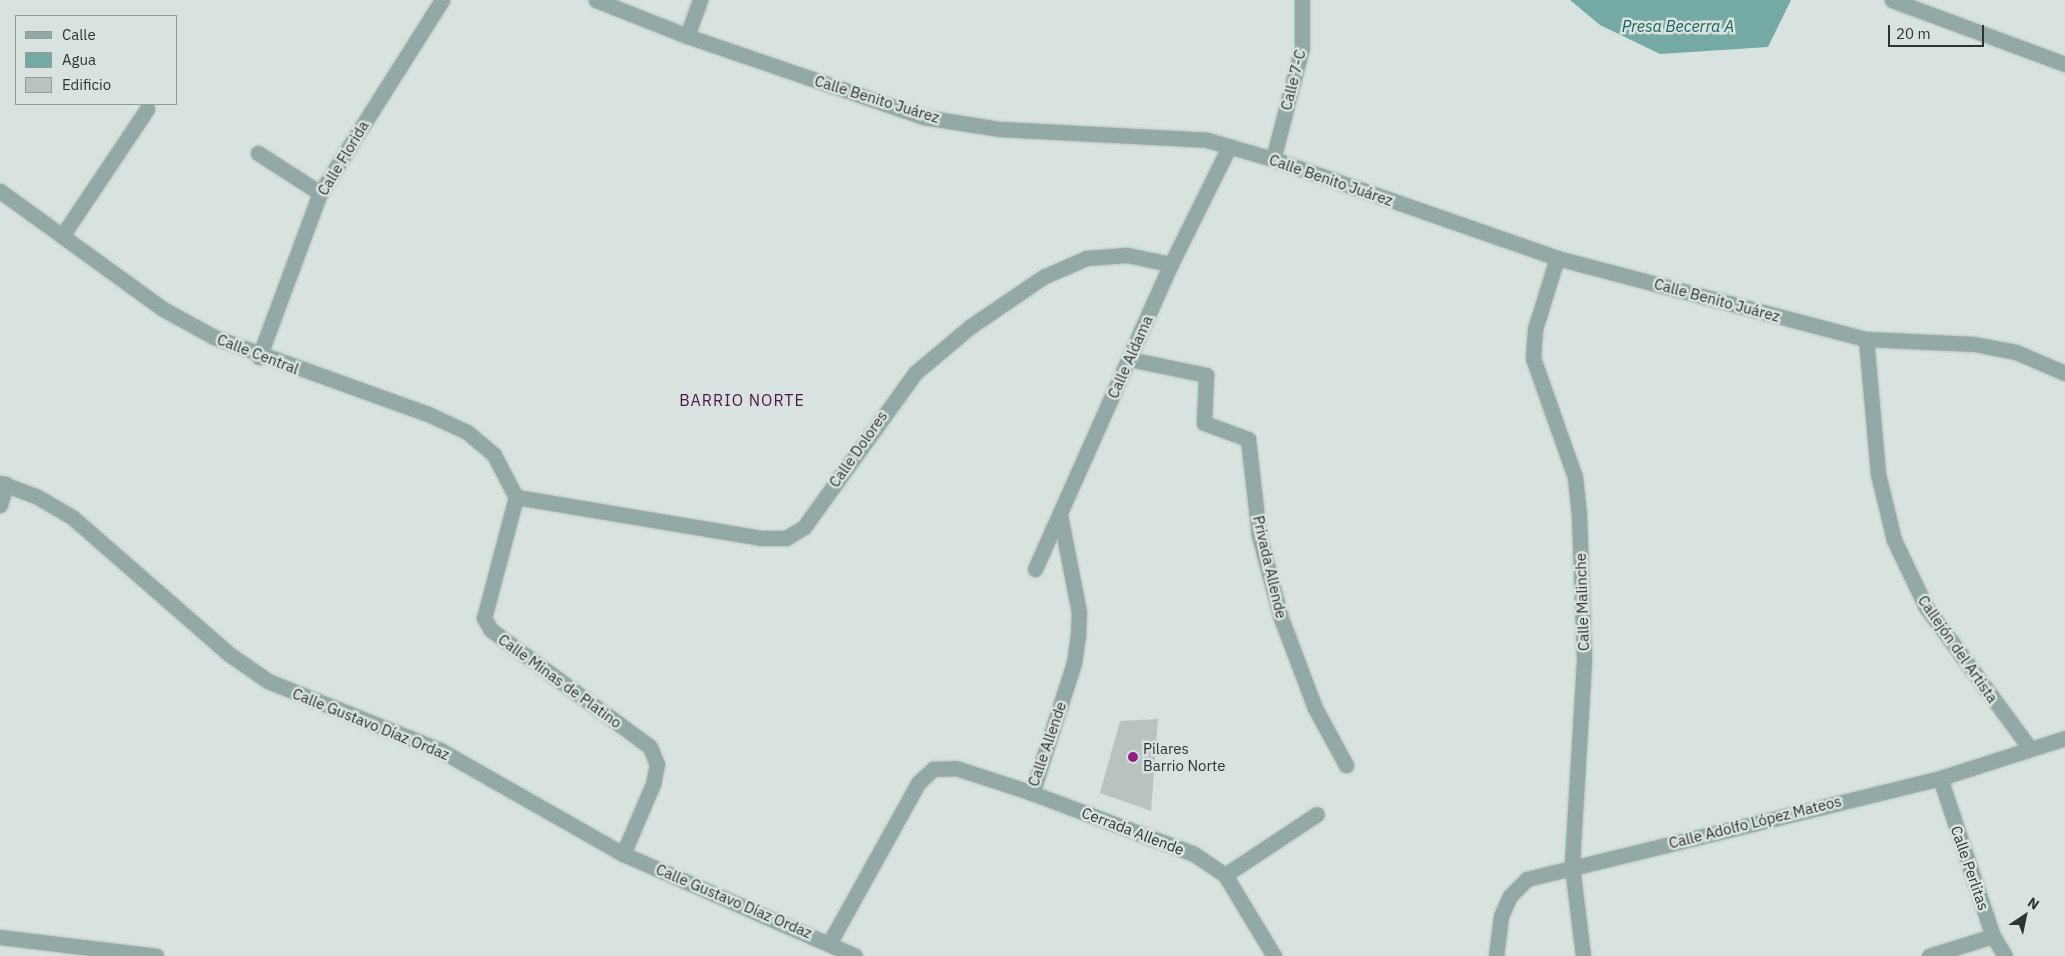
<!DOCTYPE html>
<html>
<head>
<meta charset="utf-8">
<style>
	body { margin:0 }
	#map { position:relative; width:2065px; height:956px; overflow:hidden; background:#d8e2e0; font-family:"IBM Plex Sans",sans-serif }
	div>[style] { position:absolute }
	.water>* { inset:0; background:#74aaa3 }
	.building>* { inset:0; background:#b8c2c0 }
	.roads { filter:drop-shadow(0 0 1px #b6bfbd) drop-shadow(0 0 1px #b6bfbd) }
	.street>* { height:15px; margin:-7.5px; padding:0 7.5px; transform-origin:7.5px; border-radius:7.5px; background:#92a9a5 }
	.dots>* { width:14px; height:14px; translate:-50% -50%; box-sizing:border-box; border:2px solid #d8e2e0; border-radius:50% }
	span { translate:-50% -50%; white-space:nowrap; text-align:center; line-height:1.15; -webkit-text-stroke:5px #d8e2e0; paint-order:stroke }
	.street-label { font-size:15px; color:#2f3332 }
	.poi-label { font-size:15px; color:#2f3332 }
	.left { translate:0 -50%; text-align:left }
	.water-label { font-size:16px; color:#1a635d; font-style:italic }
	.neighbourhood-label { font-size:16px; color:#4f1844; letter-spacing:1px }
	.legend { position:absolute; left:15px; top:15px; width:162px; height:90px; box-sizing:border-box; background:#d8e2e0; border:1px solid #949c9a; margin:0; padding:6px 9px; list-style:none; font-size:15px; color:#2f3332 }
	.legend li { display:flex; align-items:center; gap:10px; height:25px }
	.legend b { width:25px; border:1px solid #949c9a }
	.north { position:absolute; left:2000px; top:891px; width:50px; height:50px; -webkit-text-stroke:4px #d8e2e0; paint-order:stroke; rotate:34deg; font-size:14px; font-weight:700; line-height:20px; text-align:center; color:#2f3332 }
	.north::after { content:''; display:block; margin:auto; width:18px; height:22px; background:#2f3332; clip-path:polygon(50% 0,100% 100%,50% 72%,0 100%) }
	.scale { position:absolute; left:1888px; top:25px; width:96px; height:22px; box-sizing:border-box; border:2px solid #2f3332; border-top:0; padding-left:6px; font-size:15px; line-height:18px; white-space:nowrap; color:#2f3332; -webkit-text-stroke:4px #d8e2e0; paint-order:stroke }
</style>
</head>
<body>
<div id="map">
	<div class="water">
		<div style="clip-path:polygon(1570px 0,1791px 0,1768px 47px,1660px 54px,1600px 25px)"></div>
	</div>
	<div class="building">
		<div style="clip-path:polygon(1158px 719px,1151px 811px,1100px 793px,1120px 721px)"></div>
	</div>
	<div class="roads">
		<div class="street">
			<div style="left:596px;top:0;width:98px;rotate:21.6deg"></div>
			<div style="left:687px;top:36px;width:250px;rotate:18.9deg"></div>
			<div style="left:924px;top:117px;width:77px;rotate:9deg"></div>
			<div style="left:1000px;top:129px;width:207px;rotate:3deg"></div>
			<div style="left:1207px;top:140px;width:69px;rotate:16.1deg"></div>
			<div style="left:1273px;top:159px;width:301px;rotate:19.2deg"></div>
			<div style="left:1557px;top:258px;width:319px;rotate:14.7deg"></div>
			<div style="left:1866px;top:339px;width:108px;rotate:2.7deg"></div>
			<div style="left:1974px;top:344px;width:43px;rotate:10.8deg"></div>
			<div style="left:2016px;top:352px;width:53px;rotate:23.2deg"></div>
			<div style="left:1892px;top:0;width:184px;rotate:20.3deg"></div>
			<div style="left:687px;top:36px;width:38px;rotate:-70deg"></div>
			<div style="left:258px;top:153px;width:74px;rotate:32.8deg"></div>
			<div style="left:1273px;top:159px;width:115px;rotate:-75.4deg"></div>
			<div style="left:1302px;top:48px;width:48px;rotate:-90deg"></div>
			<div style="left:0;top:191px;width:201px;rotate:35.9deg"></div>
			<div style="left:163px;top:309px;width:58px;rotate:28.8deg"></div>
			<div style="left:214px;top:337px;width:227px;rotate:19.8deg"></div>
			<div style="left:428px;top:414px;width:43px;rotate:24.8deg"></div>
			<div style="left:467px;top:432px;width:35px;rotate:40deg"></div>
			<div style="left:494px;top:455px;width:47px;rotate:62.4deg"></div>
			<div style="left:62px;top:236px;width:153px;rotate:-56.2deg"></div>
			<div style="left:1557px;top:258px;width:74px;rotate:107.2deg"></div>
			<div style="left:1535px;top:329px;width:29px;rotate:94deg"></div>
			<div style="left:1533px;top:358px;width:126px;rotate:70.6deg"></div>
			<div style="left:1575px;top:477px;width:38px;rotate:84deg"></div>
			<div style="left:1579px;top:515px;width:146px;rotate:88deg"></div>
			<div style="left:1584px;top:661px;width:205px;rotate:93.4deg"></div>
			<div style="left:1572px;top:866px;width:91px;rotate:83deg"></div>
			<div style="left:1866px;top:339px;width:136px;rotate:84.9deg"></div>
			<div style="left:1878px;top:474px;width:68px;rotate:76.4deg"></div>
			<div style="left:1894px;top:540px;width:74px;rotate:64.5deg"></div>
			<div style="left:1926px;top:607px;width:172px;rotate:53.7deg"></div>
			<div style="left:259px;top:357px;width:175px;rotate:-69.6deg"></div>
			<div style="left:320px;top:193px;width:228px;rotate:-57.7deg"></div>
			<div style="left:1129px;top:359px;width:79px;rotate:11.7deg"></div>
			<div style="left:1206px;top:375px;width:48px;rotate:92.4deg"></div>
			<div style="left:1204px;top:423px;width:47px;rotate:20deg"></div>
			<div style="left:1248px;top:439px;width:97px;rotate:83.5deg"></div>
			<div style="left:1259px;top:535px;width:86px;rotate:75.2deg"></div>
			<div style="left:1281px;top:618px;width:96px;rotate:69.3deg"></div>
			<div style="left:1315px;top:708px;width:65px;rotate:61.5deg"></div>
			<div style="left:0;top:483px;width:38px;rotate:20deg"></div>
			<div style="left:36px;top:496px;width:42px;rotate:30.3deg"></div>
			<div style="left:72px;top:517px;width:208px;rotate:41.1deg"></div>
			<div style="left:229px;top:654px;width:47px;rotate:34.7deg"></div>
			<div style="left:268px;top:681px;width:185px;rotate:21.9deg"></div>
			<div style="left:440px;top:750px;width:210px;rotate:29.6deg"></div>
			<div style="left:623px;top:854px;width:253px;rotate:23.7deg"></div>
			<div style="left:516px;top:497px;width:248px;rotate:9.5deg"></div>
			<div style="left:761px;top:538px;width:25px"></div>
			<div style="left:786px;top:538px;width:21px;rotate:-31deg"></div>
			<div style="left:804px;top:527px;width:190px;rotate:-54.2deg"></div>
			<div style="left:915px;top:373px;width:73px;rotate:-40deg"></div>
			<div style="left:971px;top:326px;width:87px;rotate:-34.2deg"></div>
			<div style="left:1043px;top:277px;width:47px;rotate:-23.8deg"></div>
			<div style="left:1086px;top:258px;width:41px;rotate:-4.2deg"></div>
			<div style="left:1127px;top:255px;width:45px;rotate:11.6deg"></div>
			<div style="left:516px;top:497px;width:125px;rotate:104.8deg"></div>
			<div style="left:484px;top:618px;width:14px;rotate:60deg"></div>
			<div style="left:491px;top:630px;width:197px;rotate:36.3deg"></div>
			<div style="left:650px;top:747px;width:18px;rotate:68deg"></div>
			<div style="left:657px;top:764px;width:20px;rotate:101deg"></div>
			<div style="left:653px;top:784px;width:76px;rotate:113.2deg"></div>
			<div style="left:0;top:505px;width:22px;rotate:-74deg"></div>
			<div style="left:1035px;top:569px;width:334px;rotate:-66deg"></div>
			<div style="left:1171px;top:264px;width:131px;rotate:-63.6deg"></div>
			<div style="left:1940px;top:778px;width:167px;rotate:71.5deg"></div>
			<div style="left:1993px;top:936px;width:23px;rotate:59deg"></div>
			<div style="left:1032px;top:793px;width:173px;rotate:20.6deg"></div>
			<div style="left:1194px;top:854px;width:37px;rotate:34deg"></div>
			<div style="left:1225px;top:875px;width:95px;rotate:58.8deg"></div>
			<div style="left:1225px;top:875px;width:110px;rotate:-33.5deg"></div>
			<div style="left:0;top:937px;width:157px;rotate:6.9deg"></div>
			<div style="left:830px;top:942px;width:182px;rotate:-61deg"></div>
			<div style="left:918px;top:783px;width:21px;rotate:-43deg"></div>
			<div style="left:933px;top:769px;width:23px;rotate:-2deg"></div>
			<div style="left:956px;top:768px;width:80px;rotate:18.2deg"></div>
			<div style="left:1032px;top:793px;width:137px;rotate:-72.1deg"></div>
			<div style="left:1074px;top:663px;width:27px;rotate:-82deg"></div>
			<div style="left:1078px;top:636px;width:24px;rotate:-88deg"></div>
			<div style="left:1079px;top:612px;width:99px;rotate:-101.1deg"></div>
			<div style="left:1496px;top:956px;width:40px;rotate:-82.9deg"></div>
			<div style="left:1501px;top:916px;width:22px;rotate:-66deg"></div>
			<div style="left:1510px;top:896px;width:24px;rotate:-45deg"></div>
			<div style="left:1527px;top:879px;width:425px;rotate:-13.7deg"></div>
			<div style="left:1940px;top:778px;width:131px;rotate:-17.7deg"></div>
			<div style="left:1929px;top:956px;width:67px;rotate:-17.4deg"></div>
		</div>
	</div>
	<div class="dots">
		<div style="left:1133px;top:757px;background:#931f7e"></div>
	</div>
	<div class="street-label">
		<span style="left:1293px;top:80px;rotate:-76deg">Calle 7-C</span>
		<span style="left:877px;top:99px;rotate:17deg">Calle Benito Juárez</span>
		<span style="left:343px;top:158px;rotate:-59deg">Calle Florida</span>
		<span style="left:1331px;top:180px;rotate:19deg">Calle Benito Juárez</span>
		<span style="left:1717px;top:300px;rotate:15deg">Calle Benito Juárez</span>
		<span style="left:258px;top:354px;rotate:21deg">Calle Central</span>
		<span style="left:1130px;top:357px;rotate:-66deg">Calle Aldama</span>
		<span style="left:858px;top:449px;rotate:-55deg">Calle Dolores</span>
		<span style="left:1270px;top:567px;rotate:77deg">Privada Allende</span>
		<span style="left:1582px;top:602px;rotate:-92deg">Calle Malinche</span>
		<span style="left:1958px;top:649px;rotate:55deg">Callejón del Artista</span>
		<span style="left:560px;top:681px;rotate:36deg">Calle Minas de Platino</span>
		<span style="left:371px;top:724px;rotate:22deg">Calle Gustavo Díaz Ordaz</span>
		<span style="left:1047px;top:744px;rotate:-71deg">Calle Allende</span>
		<span style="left:1755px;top:822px;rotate:-14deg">Calle Adolfo López Mateos</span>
		<span style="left:1133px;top:831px;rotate:21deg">Cerrada Allende</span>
		<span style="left:1970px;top:868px;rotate:71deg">Calle Perlitas</span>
		<span style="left:734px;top:901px;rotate:23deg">Calle Gustavo Díaz Ordaz</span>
	</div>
	<div class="poi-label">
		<span class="left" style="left:1143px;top:757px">Pilares<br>Barrio Norte</span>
	</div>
	<div class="water-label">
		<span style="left:1678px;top:26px">Presa Becerra A</span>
	</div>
	<div class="neighbourhood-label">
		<span style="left:742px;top:400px">BARRIO NORTE</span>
	</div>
	<ul class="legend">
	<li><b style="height:6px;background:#92a9a5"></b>Calle</li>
	<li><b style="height:14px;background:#74aaa3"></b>Agua</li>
	<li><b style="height:14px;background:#b8c2c0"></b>Edificio</li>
	</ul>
	<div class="north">N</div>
	<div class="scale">20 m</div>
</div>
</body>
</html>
